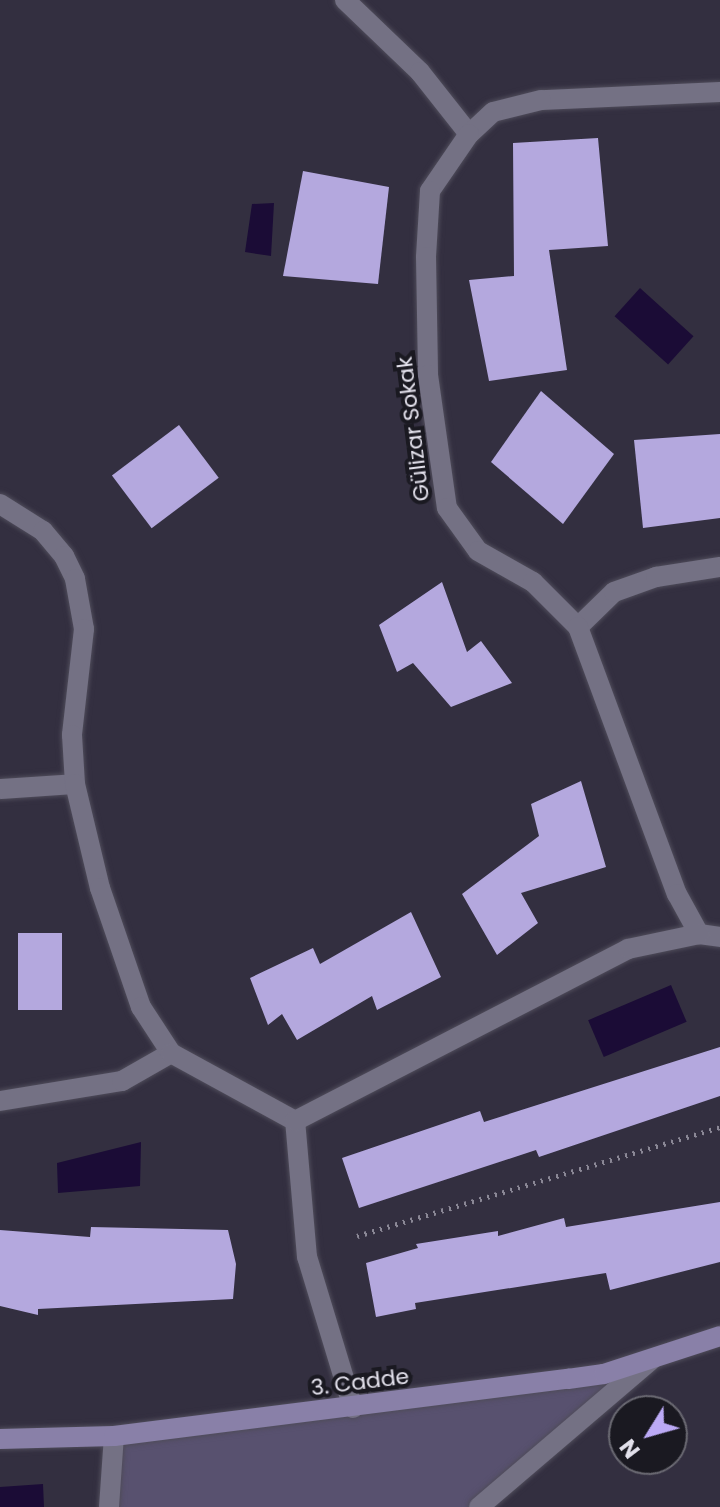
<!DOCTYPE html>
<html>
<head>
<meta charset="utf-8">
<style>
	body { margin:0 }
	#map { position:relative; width:720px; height:1507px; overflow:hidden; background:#332f40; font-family:Poppins,sans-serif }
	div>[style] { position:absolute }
	.green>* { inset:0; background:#58516f }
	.water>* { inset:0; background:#1b0c36; transform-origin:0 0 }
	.building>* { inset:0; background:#b4a8de; transform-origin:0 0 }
	.path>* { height:5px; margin-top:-2.5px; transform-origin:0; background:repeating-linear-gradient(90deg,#8b8896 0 2px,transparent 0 8px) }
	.roads { filter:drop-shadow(0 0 2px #4f4c5a) drop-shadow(0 0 2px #4f4c5a) }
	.service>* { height:20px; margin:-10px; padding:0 10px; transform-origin:10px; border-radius:10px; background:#747184 }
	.minor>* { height:20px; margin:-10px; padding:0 10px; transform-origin:10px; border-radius:10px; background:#747184 }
	.secondary>* { height:20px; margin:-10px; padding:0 10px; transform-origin:10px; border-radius:10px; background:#8980a8 }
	span { translate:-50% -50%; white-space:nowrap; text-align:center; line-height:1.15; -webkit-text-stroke:8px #1a1921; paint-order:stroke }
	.street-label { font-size:22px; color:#e3e1ec }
	.north { position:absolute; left:608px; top:1395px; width:80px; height:80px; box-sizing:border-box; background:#1a1921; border:2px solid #6a6972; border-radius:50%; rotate:233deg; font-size:22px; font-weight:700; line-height:32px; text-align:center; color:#e3e1ec }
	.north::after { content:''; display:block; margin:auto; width:28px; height:36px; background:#bcaaf6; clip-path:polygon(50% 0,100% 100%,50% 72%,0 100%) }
</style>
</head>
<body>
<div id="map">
	<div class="green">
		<div style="clip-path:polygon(652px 1358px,479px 1507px,109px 1507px,114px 1436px)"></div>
	</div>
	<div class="water">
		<div style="clip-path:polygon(274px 203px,271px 256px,245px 252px,252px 204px)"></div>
		<div style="left:640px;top:288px;width:72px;height:38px;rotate:42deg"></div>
		<div style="left:671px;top:985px;width:40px;height:90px;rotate:67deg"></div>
		<div style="clip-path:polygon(141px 1142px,140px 1186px,58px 1193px,57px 1163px)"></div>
		<div style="clip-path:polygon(43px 1484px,44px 1507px,0 1507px,0 1487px)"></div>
	</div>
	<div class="building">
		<div style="clip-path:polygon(598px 138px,608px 246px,549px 250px,567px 370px,489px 381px,469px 280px,514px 276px,513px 143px)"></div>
		<div style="clip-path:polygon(303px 171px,389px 187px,378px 284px,283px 276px)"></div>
		<div style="clip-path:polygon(541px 391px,614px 454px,563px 524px,491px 462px)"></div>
		<div style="left:179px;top:425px;width:66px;height:84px;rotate:53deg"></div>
		<div style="clip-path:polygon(720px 434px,720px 518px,643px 528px,634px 440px)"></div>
		<div style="clip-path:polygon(442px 582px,467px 652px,481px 641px,512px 683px,451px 707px,413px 663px,397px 672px,379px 625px)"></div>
		<div style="clip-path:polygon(581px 781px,606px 867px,521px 893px,538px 923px,497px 955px,462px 894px,539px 836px,531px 804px)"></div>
		<div style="clip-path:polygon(411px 912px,441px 977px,377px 1010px,372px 996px,297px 1040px,282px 1014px,268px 1025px,250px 978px,313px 948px,320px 964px)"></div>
		<div style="left:18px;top:933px;width:44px;height:77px"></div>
		<div style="clip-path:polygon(720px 1047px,720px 1096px,539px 1157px,536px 1150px,359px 1208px,342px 1158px,480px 1111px,484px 1122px)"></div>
		<div style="clip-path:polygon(720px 1202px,720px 1262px,610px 1290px,606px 1273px,415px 1303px,416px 1309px,376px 1317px,366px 1263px,418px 1248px,416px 1244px,498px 1231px,498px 1236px,564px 1218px,566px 1227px)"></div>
		<div style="clip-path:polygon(91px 1227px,228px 1230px,236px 1264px,233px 1299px,38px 1309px,38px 1315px,0 1306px,0 1230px,90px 1237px)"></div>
	</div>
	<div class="path">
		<div style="left:357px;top:1236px;width:379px;rotate:-16.7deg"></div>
	</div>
	<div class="roads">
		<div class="service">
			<div style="left:578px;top:627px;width:50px;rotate:-44.2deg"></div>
			<div style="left:614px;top:592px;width:45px;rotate:-19.7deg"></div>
			<div style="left:656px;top:577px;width:65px;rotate:-8.9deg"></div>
			<div style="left:0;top:789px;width:75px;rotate:-3.8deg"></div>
			<div style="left:0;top:1101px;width:124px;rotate:-9.3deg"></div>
			<div style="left:122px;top:1081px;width:56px;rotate:-29.7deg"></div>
		</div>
		<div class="minor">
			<div style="left:345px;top:0;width:104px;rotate:43.8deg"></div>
			<div style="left:420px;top:72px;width:79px;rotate:51.7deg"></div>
			<div style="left:720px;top:92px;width:179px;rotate:177.4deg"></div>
			<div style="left:541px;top:100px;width:49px;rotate:166deg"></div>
			<div style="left:493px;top:112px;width:33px;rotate:137deg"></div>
			<div style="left:469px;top:134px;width:69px;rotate:124.4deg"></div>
			<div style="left:430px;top:191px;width:66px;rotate:93.5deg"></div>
			<div style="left:426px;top:257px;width:118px;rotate:89deg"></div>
			<div style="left:428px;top:375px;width:134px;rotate:81.9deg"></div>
			<div style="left:447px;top:508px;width:53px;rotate:54.2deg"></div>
			<div style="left:478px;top:551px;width:63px;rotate:29.4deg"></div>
			<div style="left:533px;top:582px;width:64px;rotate:45deg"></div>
			<div style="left:578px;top:627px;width:285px;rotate:69.7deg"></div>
			<div style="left:677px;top:894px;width:46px;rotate:61.2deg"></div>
			<div style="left:699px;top:934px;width:21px;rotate:8deg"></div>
			<div style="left:0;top:504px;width:51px;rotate:32.1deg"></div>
			<div style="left:43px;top:531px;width:33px;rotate:50deg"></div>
			<div style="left:64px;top:556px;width:25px;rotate:64deg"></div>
			<div style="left:75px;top:579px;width:51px;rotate:79.8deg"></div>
			<div style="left:84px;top:629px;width:107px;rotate:96.5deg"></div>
			<div style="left:72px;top:735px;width:49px;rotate:86.5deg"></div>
			<div style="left:75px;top:784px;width:107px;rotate:76.5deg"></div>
			<div style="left:100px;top:888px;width:126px;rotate:71deg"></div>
			<div style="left:141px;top:1007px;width:55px;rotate:56.9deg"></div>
			<div style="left:171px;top:1053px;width:141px;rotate:28.7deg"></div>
			<div style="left:353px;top:1408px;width:158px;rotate:-106.9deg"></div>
			<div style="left:307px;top:1257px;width:137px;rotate:-95deg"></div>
			<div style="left:295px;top:1121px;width:375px;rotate:-27.3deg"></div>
			<div style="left:628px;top:949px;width:73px;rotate:-11.9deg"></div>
			<div style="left:109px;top:1507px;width:71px;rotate:-86deg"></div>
			<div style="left:479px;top:1507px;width:228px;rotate:-40.5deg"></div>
		</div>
		<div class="secondary">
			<div style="left:0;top:1439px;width:114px;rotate:-1.5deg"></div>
			<div style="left:114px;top:1436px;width:458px;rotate:-7.2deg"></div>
			<div style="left:568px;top:1379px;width:36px;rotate:-8deg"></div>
			<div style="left:604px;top:1374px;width:122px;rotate:-18.1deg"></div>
		</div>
	</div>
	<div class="street-label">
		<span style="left:413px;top:429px;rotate:-97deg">Gülizar Sokak</span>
		<span style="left:360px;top:1382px;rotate:-7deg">3. Cadde</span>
	</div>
	<div class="north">N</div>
</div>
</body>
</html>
